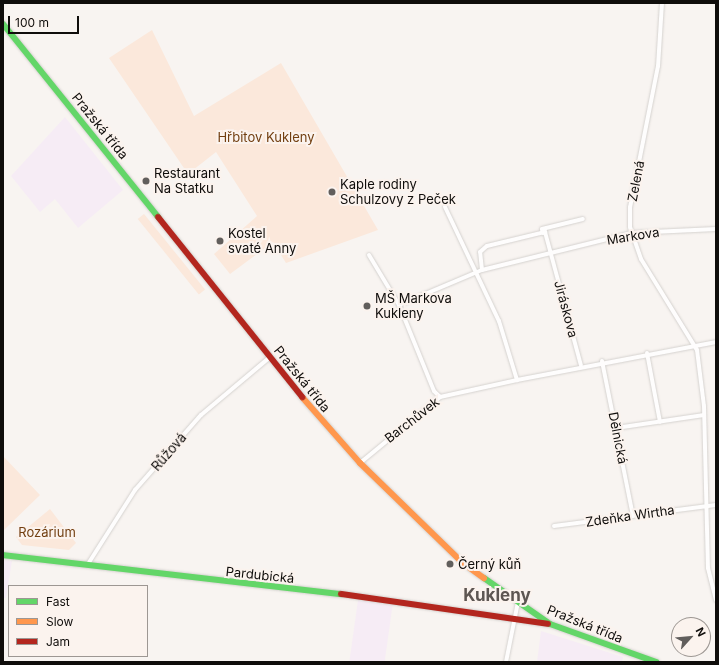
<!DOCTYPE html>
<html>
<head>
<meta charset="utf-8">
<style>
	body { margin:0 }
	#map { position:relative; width:719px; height:665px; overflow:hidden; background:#f8f4f1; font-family:Inter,sans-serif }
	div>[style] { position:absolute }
	.industrial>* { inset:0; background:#f6ecf5; transform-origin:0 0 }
	.green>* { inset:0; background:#fbe8db; transform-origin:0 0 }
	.roads { filter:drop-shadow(0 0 1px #d5d2cf) drop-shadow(0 0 1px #d5d2cf) }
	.street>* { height:4px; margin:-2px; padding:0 2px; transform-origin:2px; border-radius:2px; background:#fefdfd }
	.fast>* { height:6px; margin:-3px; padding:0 3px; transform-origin:3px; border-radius:3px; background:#63d668 }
	.slow>* { height:6px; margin:-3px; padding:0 3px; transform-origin:3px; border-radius:3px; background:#ff974d }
	.jam>* { height:6px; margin:-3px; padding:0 3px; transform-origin:3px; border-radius:3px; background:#b3261e }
	.dots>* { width:11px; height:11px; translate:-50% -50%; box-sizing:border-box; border:2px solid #fbf3ee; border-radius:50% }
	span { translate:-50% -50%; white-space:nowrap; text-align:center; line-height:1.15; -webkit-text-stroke:4px #fbf3ee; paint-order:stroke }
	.street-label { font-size:13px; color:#0f0d0b }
	.park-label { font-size:13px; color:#723f11 }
	.poi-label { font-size:13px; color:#0f0d0b }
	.left { translate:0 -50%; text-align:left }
	.district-label { font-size:17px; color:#5d5652; font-weight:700 }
	.frame { position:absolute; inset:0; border:4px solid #0f0d0b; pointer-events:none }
	.legend { position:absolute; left:8px; top:585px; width:140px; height:72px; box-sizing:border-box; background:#fbf3ee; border:1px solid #9d9793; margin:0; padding:5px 7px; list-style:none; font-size:12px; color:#0f0d0b }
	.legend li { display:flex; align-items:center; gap:8px; height:20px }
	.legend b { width:20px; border:1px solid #9d9793 }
	.north { position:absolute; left:671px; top:617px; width:40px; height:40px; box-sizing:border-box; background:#fbf3ee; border:1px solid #9d9793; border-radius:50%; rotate:63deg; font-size:11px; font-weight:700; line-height:16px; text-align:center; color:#0f0d0b }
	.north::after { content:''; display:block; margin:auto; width:14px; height:18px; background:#615e5c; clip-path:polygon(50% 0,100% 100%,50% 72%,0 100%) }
	.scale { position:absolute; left:8px; top:16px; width:71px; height:18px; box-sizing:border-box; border:2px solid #0f0d0b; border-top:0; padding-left:5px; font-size:12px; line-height:14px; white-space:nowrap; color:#0f0d0b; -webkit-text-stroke:3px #fbf3ee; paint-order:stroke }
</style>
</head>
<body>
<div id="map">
	<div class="industrial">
		<div style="clip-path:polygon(65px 117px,123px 190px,78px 228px,55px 199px,40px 212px,11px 176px)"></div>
		<div style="clip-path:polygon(3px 560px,12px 561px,6px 598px,3px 598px)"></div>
		<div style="left:358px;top:600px;width:35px;height:62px;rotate:8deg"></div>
		<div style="clip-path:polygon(541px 631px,623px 657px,622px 662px,537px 662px)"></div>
	</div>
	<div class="green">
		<div style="clip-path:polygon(152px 30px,194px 116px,281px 63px,378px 230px,286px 263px,273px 242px,230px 274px,214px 254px,257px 216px,216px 152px,188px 174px,109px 58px)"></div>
		<div style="left:144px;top:214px;width:97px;height:8px;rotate:51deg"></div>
		<div style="clip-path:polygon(3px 456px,40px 495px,3px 531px)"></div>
		<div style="clip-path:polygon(50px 509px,76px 543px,69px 550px,22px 545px,16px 537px)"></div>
	</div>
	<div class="roads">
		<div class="street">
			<div style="left:662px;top:3px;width:63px;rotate:93.6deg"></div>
			<div style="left:658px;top:66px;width:144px;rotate:101.2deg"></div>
			<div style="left:630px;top:207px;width:20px;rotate:90deg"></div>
			<div style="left:630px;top:227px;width:34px;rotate:71deg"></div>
			<div style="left:641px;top:259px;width:107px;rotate:58.4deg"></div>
			<div style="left:697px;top:350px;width:56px;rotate:82.9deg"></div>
			<div style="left:704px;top:406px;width:162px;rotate:88.6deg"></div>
			<div style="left:708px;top:568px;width:33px;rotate:76deg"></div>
			<div style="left:445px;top:207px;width:126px;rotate:64.7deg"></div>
			<div style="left:499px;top:321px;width:62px;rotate:73deg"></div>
			<div style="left:517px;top:380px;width:203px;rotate:-10.8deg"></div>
			<div style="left:543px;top:233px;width:4px;rotate:-104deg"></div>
			<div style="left:542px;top:229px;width:42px;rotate:-13.7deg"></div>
			<div style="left:369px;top:255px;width:58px;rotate:59deg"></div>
			<div style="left:482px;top:270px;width:18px;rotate:-96deg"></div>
			<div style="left:480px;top:252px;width:9px;rotate:-41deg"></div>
			<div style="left:487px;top:246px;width:60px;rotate:-13.6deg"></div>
			<div style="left:545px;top:232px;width:138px;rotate:74.9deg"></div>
			<div style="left:647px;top:353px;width:70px;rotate:79.3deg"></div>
			<div style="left:602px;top:361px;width:158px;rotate:78.7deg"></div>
			<div style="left:440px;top:397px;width:8px;rotate:-135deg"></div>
			<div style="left:434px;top:391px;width:93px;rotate:-112.1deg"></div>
			<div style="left:399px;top:305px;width:90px;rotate:-22.9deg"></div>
			<div style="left:482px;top:270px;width:154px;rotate:-13.9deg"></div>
			<div style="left:631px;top:233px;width:85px;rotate:-2.7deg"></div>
			<div style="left:616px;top:428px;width:89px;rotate:-8.4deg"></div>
			<div style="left:360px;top:463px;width:104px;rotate:-39.5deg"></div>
			<div style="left:440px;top:397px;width:79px;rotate:-12.4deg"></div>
			<div style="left:554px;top:526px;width:163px;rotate:-7.4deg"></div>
			<div style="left:88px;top:564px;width:88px;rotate:-57.6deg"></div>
			<div style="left:135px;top:490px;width:100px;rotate:-48.7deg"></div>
			<div style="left:201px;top:415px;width:90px;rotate:-40deg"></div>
			<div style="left:506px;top:662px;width:61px;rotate:-78.7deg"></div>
		</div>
		<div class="fast">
			<div style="left:3px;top:24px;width:248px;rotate:51.2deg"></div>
			<div style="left:3px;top:555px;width:340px;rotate:6.6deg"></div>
			<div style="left:484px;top:578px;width:80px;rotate:34.9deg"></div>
			<div style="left:550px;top:624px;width:113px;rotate:19.7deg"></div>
		</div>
		<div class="slow">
			<div style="left:302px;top:397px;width:88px;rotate:48.7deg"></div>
			<div style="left:360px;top:463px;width:144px;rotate:44.2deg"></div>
			<div style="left:463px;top:563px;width:26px;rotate:36deg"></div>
		</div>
		<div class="jam">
			<div style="left:158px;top:217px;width:231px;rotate:51.3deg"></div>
			<div style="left:341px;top:594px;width:209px;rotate:8.2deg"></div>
		</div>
	</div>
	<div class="dots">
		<div style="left:146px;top:181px;background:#615e5c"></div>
		<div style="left:332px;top:192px;background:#615e5c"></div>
		<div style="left:220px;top:241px;background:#615e5c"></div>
		<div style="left:367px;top:306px;background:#615e5c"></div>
		<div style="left:450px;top:564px;background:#615e5c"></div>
	</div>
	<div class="street-label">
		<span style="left:100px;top:126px;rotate:51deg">Pražská třída</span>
		<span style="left:636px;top:181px;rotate:-79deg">Zelená</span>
		<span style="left:633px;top:236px;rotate:-9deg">Markova</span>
		<span style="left:566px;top:309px;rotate:75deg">Jiráskova</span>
		<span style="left:302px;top:379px;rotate:51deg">Pražská třída</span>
		<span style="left:412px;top:420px;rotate:-38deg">Barchůvek</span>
		<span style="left:618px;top:438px;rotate:79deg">Dělnická</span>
		<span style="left:169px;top:452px;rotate:-49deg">Růžová</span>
		<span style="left:630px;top:516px;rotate:-8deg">Zdeňka Wirtha</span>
		<span style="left:260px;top:575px;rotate:6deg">Pardubická</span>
		<span style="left:585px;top:624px;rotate:22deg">Pražská třída</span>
	</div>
	<div class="park-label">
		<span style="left:266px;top:137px">Hřbitov Kukleny</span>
		<span style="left:47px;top:532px">Rozárium</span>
	</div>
	<div class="poi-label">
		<span class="left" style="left:154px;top:181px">Restaurant<br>Na Statku</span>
		<span class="left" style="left:340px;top:192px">Kaple rodiny<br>Schulzovy z Peček</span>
		<span class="left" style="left:228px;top:241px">Kostel<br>svaté Anny</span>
		<span class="left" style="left:375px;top:306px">MŠ Markova<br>Kukleny</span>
		<span class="left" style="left:458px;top:564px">Černý kůň</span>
	</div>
	<div class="district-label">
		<span style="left:497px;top:596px">Kukleny</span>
	</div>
	<div class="frame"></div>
	<ul class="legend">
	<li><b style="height:5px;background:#63d668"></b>Fast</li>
	<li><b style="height:5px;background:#ff974d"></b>Slow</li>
	<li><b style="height:5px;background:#b3261e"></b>Jam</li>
	</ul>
	<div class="north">N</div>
	<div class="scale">100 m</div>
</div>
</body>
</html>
